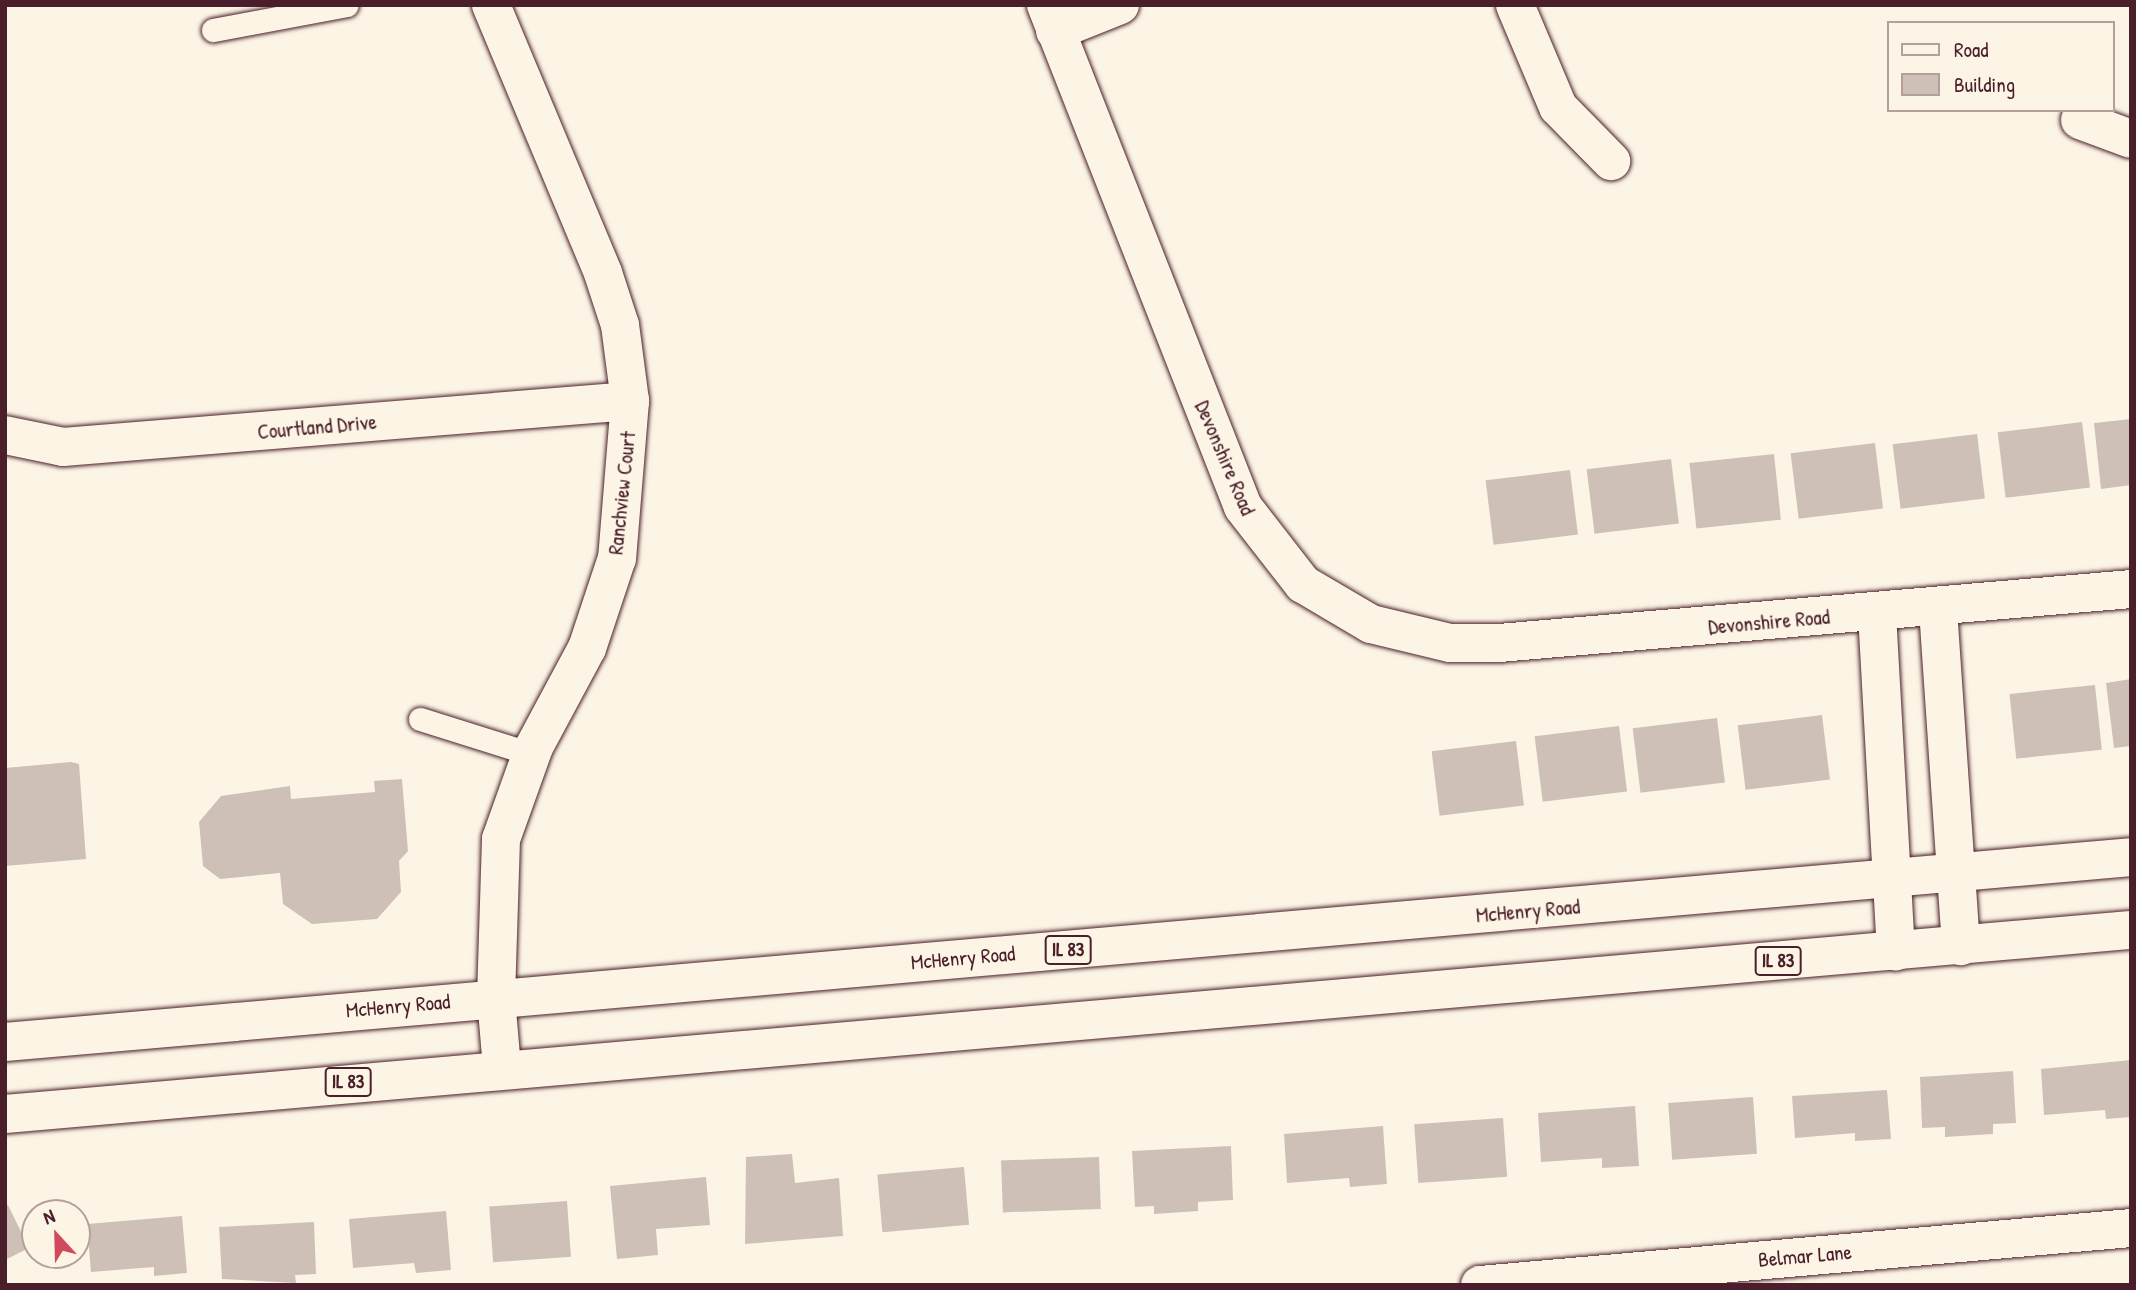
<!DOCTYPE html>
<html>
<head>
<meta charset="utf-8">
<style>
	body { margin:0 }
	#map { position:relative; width:2136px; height:1290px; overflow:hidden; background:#fcf5e5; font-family:"Patrick Hand",sans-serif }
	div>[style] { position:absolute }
	.building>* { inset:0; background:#cfc0b7; transform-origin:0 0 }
	.roads { filter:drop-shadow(0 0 2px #4a1f2b) drop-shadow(0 0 2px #4a1f2b) }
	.lane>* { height:23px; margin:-11.5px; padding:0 11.5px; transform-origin:11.5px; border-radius:11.5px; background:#fcf5e5 }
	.street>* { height:38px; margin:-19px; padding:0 19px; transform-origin:19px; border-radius:19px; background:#fcf5e5 }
	.primary>* { height:38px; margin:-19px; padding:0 19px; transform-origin:19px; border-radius:19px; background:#fcf5e5 }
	span { translate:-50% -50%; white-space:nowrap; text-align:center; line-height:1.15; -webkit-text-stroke:7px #fcf5e5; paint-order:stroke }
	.shield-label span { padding:2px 5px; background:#fcf5e5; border:2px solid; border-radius:5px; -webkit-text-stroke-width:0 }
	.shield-label { font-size:19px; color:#4a1f2b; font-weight:700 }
	.street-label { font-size:21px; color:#4a1f2b }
	.frame { position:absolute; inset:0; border:7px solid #4a1f2b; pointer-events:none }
	.legend { position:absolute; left:1887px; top:21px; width:228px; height:91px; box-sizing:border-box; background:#fcf5e5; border:2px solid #b59f9b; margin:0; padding:9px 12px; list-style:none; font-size:21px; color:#4a1f2b }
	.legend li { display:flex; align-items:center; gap:14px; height:35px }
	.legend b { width:35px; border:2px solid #b59f9b }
	.north { position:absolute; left:21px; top:1199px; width:70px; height:70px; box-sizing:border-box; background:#fcf5e5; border:2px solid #b59f9b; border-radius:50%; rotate:338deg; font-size:19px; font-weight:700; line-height:28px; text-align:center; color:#4a1f2b }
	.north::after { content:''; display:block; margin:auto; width:24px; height:32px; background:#d1495b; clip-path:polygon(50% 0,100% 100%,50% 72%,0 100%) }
</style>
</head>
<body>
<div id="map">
	<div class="building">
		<div style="clip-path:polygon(2131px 419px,2131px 485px,2101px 489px,2094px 423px)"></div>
		<div style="left:2082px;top:422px;width:66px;height:85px;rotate:83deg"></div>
		<div style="left:1977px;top:434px;width:65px;height:85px;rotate:83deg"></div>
		<div style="left:1875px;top:443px;width:66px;height:85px;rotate:83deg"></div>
		<div style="left:1774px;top:454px;width:66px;height:85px;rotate:84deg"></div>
		<div style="left:1671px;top:459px;width:65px;height:85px;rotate:83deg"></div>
		<div style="left:1570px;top:470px;width:65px;height:85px;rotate:83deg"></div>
		<div style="clip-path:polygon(2131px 679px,2131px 746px,2114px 748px,2106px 683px)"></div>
		<div style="left:2095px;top:685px;width:65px;height:86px;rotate:84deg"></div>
		<div style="left:1822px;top:715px;width:65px;height:85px;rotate:83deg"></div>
		<div style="left:1717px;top:718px;width:65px;height:85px;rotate:83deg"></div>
		<div style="left:1619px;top:726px;width:66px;height:85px;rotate:83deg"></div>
		<div style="left:1516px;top:741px;width:65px;height:85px;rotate:83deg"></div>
		<div style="clip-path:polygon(71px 762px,79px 764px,86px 859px,5px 866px,5px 768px)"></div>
		<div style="clip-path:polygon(402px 779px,408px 851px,399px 861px,401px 892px,377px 919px,312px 924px,283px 904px,280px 873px,220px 879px,203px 866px,199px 822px,221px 796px,290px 786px,291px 799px,375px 792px,374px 781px)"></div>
		<div style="clip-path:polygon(2131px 1060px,2131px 1117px,2106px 1119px,2105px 1110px,2044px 1115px,2041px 1069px)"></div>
		<div style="clip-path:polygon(2013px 1071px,2016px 1123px,1993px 1124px,1993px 1134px,1945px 1137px,1945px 1127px,1922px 1128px,1920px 1077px)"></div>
		<div style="clip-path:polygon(1887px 1090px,1891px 1139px,1855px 1141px,1855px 1133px,1795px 1138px,1792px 1096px)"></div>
		<div style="left:1753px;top:1097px;width:57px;height:85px;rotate:86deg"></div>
		<div style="clip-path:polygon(1635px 1106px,1639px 1166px,1602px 1168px,1602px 1158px,1541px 1162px,1538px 1113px)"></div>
		<div style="left:1503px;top:1118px;width:59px;height:89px;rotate:86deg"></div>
		<div style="clip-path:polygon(1383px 1126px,1387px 1184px,1350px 1187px,1349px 1178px,1287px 1183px,1284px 1134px)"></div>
		<div style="clip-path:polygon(1231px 1146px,1233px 1200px,1198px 1202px,1198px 1211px,1154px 1214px,1154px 1206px,1135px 1207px,1132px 1151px)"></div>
		<div style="clip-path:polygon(792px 1154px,795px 1183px,839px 1178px,843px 1236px,745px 1244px,746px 1157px)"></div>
		<div style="left:1099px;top:1157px;width:52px;height:98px;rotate:88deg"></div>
		<div style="left:964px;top:1167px;width:58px;height:87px;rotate:85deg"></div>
		<div style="clip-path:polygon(706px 1177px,710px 1225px,656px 1229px,658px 1255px,617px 1259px,610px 1186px)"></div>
		<div style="left:567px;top:1201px;width:56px;height:78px;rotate:86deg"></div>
		<div style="clip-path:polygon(8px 1205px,29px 1248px,5px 1260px,5px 1206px)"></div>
		<div style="clip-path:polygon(446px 1211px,451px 1270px,416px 1273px,414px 1263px,353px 1268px,349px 1219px)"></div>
		<div style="clip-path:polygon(182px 1216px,187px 1273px,154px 1276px,154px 1267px,91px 1272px,87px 1224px)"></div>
		<div style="clip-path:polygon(314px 1222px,316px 1274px,295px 1275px,296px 1283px,222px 1279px,219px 1227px)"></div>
	</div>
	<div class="roads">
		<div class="lane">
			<div style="left:213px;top:30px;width:136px;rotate:-10.6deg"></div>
			<div style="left:420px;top:719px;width:117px;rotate:17.4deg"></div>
		</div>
		<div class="street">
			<div style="left:491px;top:5px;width:290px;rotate:67.3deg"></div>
			<div style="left:603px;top:273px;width:55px;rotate:71.9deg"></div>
			<div style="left:620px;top:325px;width:77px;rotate:82.5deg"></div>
			<div style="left:630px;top:401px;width:158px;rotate:94.7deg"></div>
			<div style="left:617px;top:558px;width:95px;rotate:108.4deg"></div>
			<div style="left:587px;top:648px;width:112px;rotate:118.2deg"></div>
			<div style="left:534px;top:747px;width:98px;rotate:109.7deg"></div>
			<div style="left:501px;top:839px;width:159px;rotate:91.8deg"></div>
			<div style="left:496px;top:998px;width:70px;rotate:85.1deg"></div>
			<div style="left:1046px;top:5px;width:539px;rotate:68.57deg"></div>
			<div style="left:1243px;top:507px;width:98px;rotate:52.1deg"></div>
			<div style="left:1303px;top:584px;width:79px;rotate:30.5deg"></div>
			<div style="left:1371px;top:624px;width:81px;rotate:13.5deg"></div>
			<div style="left:1450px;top:643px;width:49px"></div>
			<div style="left:1499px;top:643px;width:634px;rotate:-4.88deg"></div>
			<div style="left:1515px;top:5px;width:111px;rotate:67.1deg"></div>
			<div style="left:1558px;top:107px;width:76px;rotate:45.5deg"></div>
			<div style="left:1055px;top:31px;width:70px;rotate:-21.8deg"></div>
			<div style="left:2080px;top:120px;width:54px;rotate:20.4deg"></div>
			<div style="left:5px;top:435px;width:59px;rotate:11.7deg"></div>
			<div style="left:63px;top:447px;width:569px;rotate:-4.64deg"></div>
			<div style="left:1938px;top:609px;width:338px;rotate:86.1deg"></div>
			<div style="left:1877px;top:613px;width:339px;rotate:86.8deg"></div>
			<div style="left:1480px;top:1285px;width:653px;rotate:-5deg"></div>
		</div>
		<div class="primary">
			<div style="left:5px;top:1042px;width:2134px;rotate:-4.97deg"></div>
			<div style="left:5px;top:1114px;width:2134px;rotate:-4.95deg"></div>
		</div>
	</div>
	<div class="shield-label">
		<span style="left:1068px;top:950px">IL 83</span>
		<span style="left:1778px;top:961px">IL 83</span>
		<span style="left:348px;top:1082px">IL 83</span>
	</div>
	<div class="street-label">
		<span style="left:317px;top:427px;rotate:-5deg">Courtland Drive</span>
		<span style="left:1225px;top:458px;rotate:67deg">Devonshire Road</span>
		<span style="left:622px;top:493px;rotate:-84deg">Ranchview Court</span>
		<span style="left:1769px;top:622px;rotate:-5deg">Devonshire Road</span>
		<span style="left:1528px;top:911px;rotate:-5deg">McHenry Road</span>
		<span style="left:963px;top:958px;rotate:-5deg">McHenry Road</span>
		<span style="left:398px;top:1006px;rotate:-5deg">McHenry Road</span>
		<span style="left:1805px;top:1256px;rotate:-5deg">Belmar Lane</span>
	</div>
	<div class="frame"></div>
	<ul class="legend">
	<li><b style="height:9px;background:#fcf5e5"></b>Road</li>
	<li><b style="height:19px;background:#cfc0b7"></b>Building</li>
	</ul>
	<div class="north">N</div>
</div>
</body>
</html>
